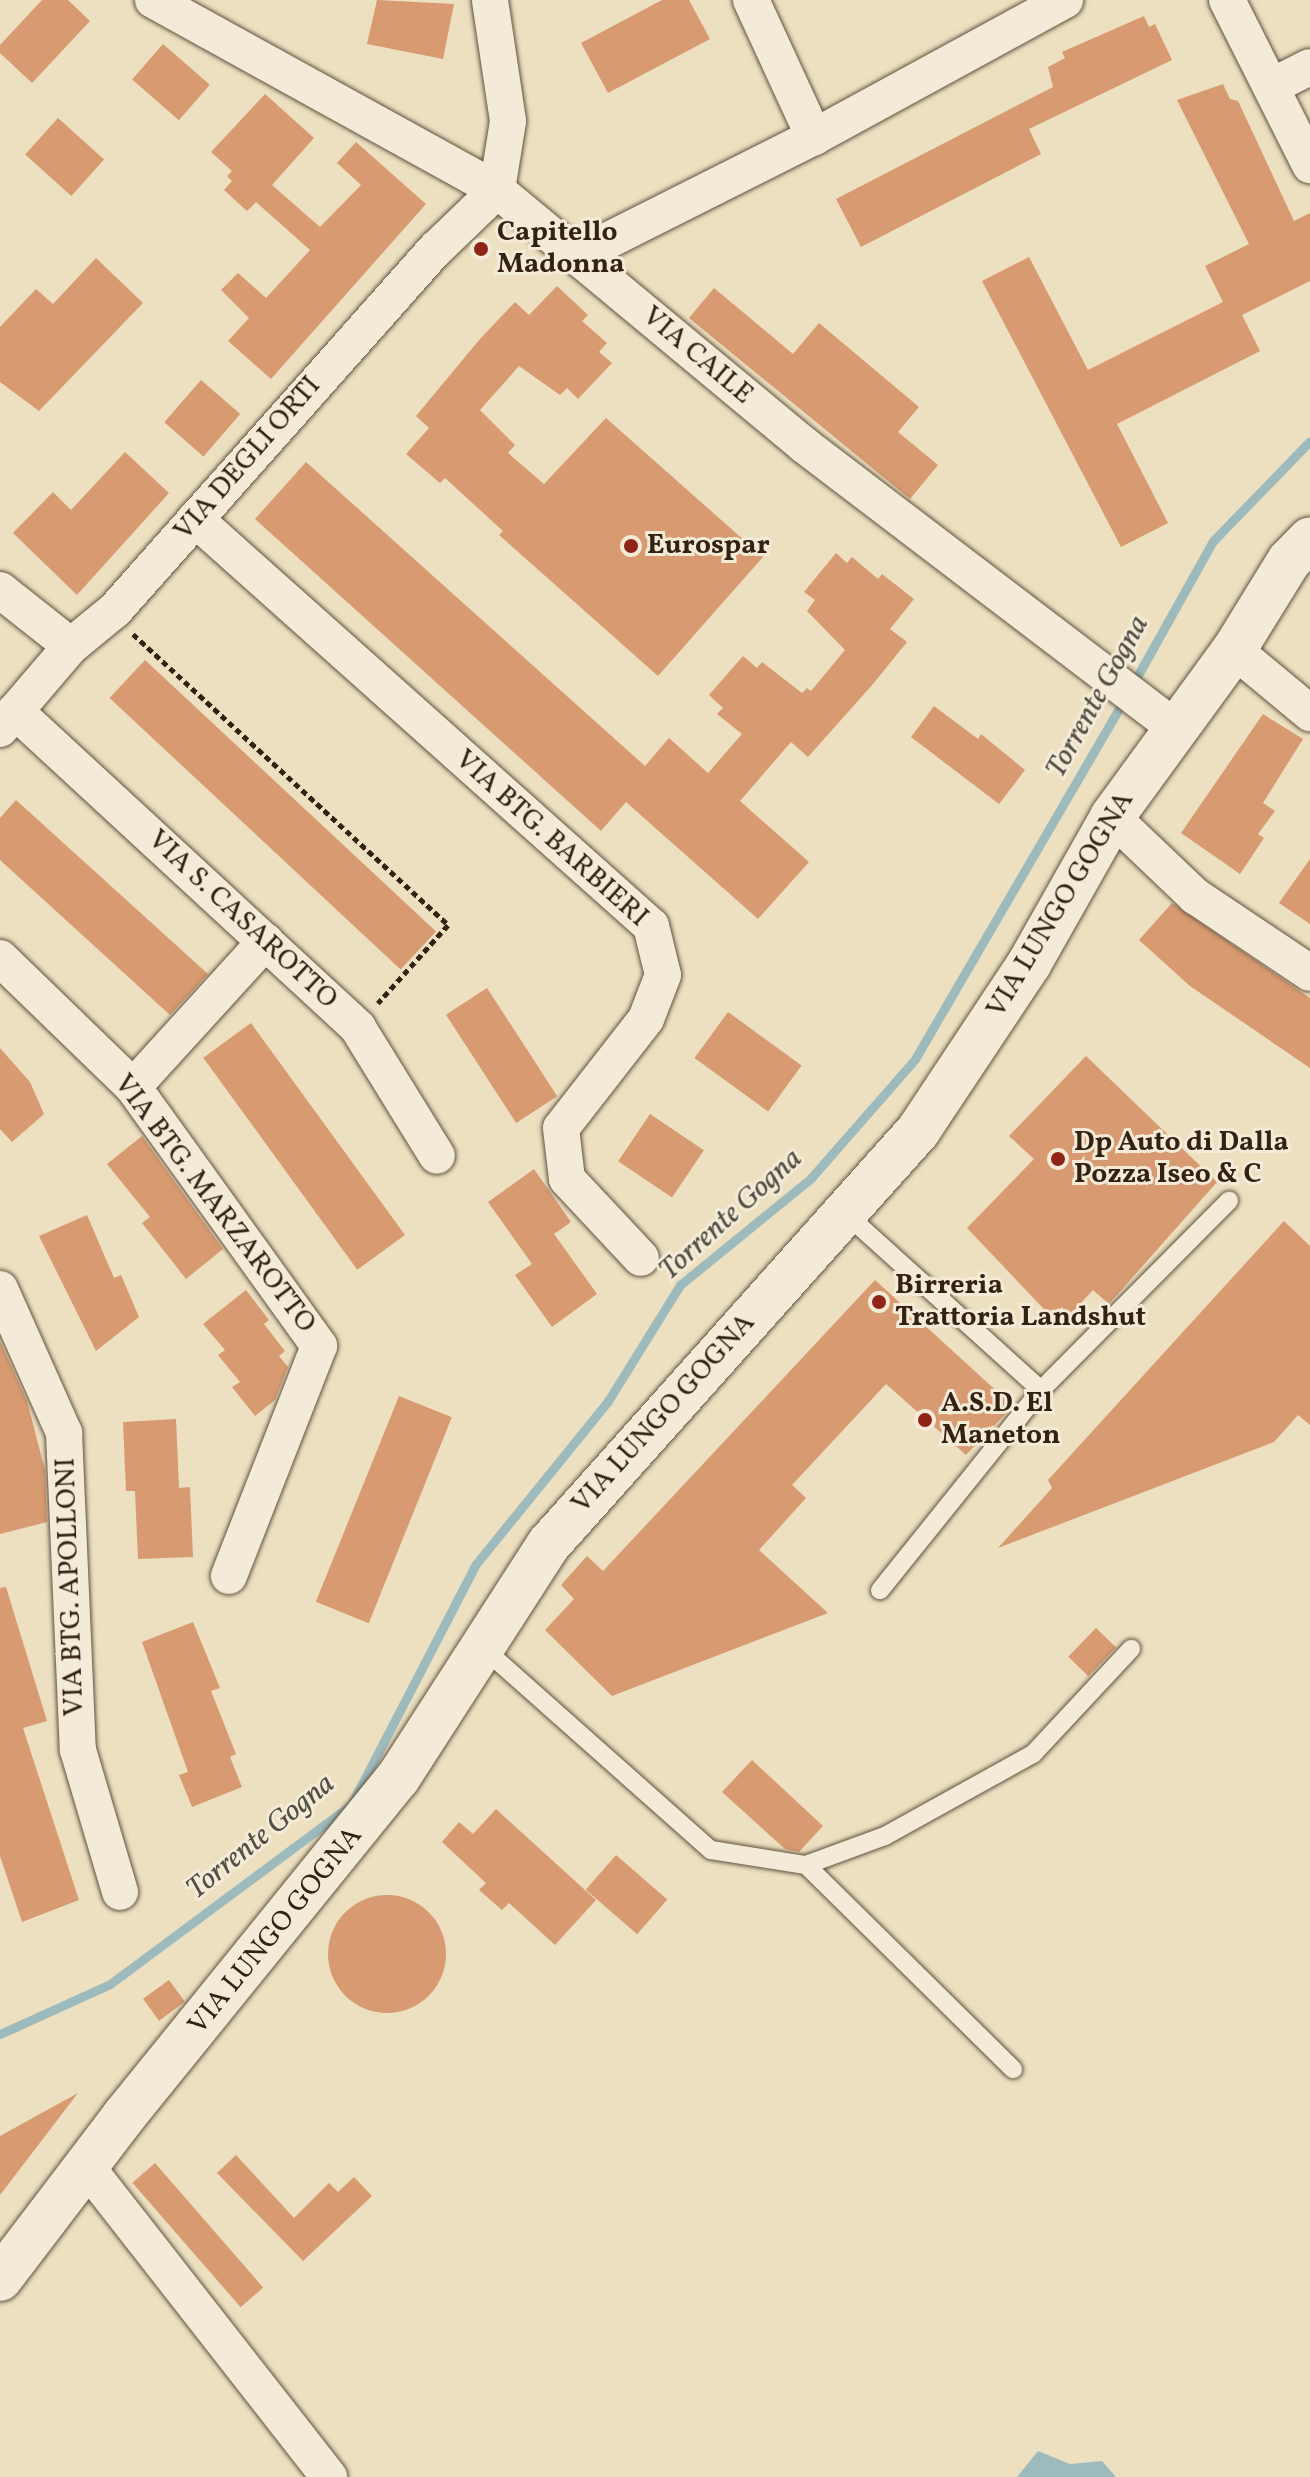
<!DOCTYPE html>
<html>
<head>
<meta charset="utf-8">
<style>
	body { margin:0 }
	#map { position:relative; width:1310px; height:2477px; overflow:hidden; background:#ece0c1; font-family:Vollkorn,serif }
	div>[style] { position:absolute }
	.water>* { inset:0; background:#9dbabd }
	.stream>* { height:9px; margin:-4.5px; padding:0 4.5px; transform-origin:4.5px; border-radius:4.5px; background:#9dbabd }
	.building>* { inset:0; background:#d79a71; transform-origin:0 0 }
	.round { border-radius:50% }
	.path>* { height:5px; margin-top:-2.5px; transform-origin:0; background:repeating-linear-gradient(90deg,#332112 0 6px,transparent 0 10px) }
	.roads { filter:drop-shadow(0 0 2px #61513e) drop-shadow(0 0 2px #61513e) }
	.lane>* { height:18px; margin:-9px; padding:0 9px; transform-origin:9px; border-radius:9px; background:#f3ebd7 }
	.street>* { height:36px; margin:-18px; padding:0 18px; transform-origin:18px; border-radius:18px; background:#f3ebd7 }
	.secondary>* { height:44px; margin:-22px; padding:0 22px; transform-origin:22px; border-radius:22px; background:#f3ebd7 }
	.dots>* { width:22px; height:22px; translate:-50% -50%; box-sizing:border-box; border:4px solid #f3ebd7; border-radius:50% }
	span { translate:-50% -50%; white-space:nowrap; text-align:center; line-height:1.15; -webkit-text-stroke:6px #f3ebd7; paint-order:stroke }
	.poi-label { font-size:28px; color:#332112; font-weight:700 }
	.left { translate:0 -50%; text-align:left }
	.street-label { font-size:28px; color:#332112 }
	.water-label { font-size:30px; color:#534f45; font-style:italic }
</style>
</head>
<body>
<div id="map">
	<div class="water">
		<div style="clip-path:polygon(1038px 2451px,1070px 2464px,1102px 2461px,1116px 2477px,1017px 2477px)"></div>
	</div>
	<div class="stream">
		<div style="left:1133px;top:684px;width:164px;rotate:-60.8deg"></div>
		<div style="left:1213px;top:541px;width:139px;rotate:-45.9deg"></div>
		<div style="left:0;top:2034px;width:121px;rotate:-24.4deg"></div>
		<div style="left:110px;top:1984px;width:300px;rotate:-36.6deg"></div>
		<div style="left:351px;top:1805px;width:271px;rotate:-62.6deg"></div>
		<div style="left:476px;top:1564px;width:210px;rotate:-51deg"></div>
		<div style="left:608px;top:1401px;width:137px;rotate:-58.2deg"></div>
		<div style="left:680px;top:1285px;width:169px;rotate:-39.2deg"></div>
		<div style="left:811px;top:1178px;width:158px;rotate:-48.8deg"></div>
		<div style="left:915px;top:1059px;width:419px;rotate:-59.8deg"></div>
	</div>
	<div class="building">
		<div style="clip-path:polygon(42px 0,68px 0,90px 21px,32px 83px,0 53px,0 45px)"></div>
		<div style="clip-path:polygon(377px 0,454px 4px,443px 59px,367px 44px)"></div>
		<div style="clip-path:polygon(662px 0,689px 0,710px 39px,608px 93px,581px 43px)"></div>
		<div style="clip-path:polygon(1144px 16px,1149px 27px,1155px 24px,1172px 60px,1029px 129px,1041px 154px,861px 247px,836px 199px,1053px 87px,1048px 67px,1065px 58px,1062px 52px)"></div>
		<div style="left:163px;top:44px;width:62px;height:47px;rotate:41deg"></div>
		<div style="clip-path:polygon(1223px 84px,1230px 99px,1238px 101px,1294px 221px,1310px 213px,1310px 281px,1242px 315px,1260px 351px,1117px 424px,1168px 523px,1121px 547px,982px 281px,1029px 257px,1088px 370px,1223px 302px,1205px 266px,1249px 244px,1177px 100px)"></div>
		<div style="clip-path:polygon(265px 94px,314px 138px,272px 185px,320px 227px,361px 185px,337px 163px,356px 142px,426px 204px,271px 379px,228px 341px,249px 318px,221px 290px,238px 273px,266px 298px,310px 250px,256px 202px,247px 211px,224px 190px,232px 181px,227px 176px,232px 171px,211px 152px)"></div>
		<div style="left:58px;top:118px;width:62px;height:49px;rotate:42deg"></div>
		<div style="clip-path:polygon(96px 258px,143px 303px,39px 411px,0 382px,0 327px,36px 289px,53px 304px)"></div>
		<div style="clip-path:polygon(557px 286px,588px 315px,582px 321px,607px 343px,599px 352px,612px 363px,578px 399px,567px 388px,560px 395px,519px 366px,480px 410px,515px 445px,508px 453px,544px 484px,606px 418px,763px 557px,658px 676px,499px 535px,503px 531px,445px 478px,440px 483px,406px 454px,429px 428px,416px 416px,480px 339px,515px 302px,529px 315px)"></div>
		<div style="clip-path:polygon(714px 288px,793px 354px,819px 323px,919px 407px,898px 432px,938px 465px,910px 499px,689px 318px)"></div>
		<div style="left:201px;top:380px;width:52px;height:56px;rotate:41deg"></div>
		<div style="clip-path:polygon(125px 452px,169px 493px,77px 595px,13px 533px,53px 492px,71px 510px)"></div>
		<div style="clip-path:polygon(306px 462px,645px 766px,669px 738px,708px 773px,742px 734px,717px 714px,723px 708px,709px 695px,743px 656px,757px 668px,762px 662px,802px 693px,807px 688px,811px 691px,845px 650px,807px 611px,815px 600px,804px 592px,836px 553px,847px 563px,852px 557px,878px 579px,882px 574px,914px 599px,890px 629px,907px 642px,873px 684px,808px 757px,791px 742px,740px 801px,809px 862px,758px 919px,626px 802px,601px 831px,255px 519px)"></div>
		<div style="left:145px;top:660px;width:398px;height:52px;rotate:43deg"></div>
		<div style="clip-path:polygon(934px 706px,978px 739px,981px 734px,1025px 770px,999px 804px,911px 737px)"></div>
		<div style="clip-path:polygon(1263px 714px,1303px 739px,1263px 803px,1275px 811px,1258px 834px,1264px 838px,1240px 874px,1181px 833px)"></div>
		<div style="clip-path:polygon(16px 800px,208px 974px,170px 1015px,0 860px,0 818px)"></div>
		<div style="clip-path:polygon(1310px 859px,1310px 924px,1279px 903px)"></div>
		<div style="clip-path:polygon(1172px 903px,1310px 998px,1310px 1068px,1190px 986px,1139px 940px)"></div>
		<div style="left:487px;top:988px;width:129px;height:49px;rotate:57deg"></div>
		<div style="left:728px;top:1012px;width:91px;height:57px;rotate:36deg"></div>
		<div style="left:251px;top:1023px;width:262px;height:59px;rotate:54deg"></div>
		<div style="clip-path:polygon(0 1048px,30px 1082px,44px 1114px,12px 1142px,0 1129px)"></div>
		<div style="clip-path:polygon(1086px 1056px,1217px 1182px,1109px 1304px,1093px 1290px,1060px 1326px,967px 1228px,1034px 1159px,1009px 1136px)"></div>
		<div style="left:650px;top:1114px;width:65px;height:57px;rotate:34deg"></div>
		<div style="clip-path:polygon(142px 1136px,223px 1249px,186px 1279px,142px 1223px,150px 1217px,107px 1164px)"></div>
		<div style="clip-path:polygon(534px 1169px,571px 1222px,554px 1234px,597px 1294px,552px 1327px,515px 1275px,532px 1264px,488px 1202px)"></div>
		<div style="clip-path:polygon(87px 1215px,114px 1278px,121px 1275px,139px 1317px,96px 1351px,39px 1236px)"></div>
		<div style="clip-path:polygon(1284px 1221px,1310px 1246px,1310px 1425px,1298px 1415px,1274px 1442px,998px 1548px,1052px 1488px,1048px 1480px)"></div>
		<div style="clip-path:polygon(875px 1280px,1013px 1406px,966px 1455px,886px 1384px,792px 1485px,806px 1498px,759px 1550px,828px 1613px,612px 1696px,545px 1630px,574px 1599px,561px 1585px,587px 1556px,603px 1571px)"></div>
		<div style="clip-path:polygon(246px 1290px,269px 1320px,264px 1324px,285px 1351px,279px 1356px,288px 1367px,275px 1400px,255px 1416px,232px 1387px,240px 1382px,218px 1355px,225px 1350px,203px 1324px)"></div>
		<div style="clip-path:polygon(0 1341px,27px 1401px,45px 1470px,47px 1522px,0 1534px)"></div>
		<div style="left:399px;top:1396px;width:57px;height:222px;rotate:22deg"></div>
		<div style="clip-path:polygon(176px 1419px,179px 1488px,190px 1487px,193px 1557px,138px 1559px,135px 1491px,126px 1491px,123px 1422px)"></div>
		<div style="clip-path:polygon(6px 1587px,47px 1721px,23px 1728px,79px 1900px,22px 1922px,0 1856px,0 1588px)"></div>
		<div style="clip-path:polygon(193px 1622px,220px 1688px,211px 1691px,236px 1754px,230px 1757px,242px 1787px,192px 1807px,179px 1775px,188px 1772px,142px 1642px)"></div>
		<div style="left:1096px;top:1628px;width:28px;height:40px;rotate:44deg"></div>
		<div style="clip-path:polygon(752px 1760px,823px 1826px,799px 1852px,785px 1849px,722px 1792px)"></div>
		<div style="clip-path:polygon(496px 1809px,596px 1900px,555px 1945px,509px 1903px,502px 1910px,479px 1890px,486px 1883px,442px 1842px,459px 1822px,473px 1834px)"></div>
		<div style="left:616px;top:1855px;width:68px;height:46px;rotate:41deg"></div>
		<div class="round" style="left:328px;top:1895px;width:118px;height:118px"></div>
		<div style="left:169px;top:1980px;width:27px;height:32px;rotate:54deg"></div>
		<div style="clip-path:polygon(78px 2093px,0 2195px,0 2136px)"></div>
		<div style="clip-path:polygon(236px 2155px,294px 2218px,329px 2183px,338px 2192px,354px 2177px,372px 2196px,303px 2261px,217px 2173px)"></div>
		<div style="left:155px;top:2163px;width:165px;height:30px;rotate:49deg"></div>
	</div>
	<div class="path">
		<div style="left:133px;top:634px;width:429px;rotate:42.7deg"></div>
		<div style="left:448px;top:925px;width:105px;rotate:131.9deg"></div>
	</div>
	<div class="roads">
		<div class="lane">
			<div style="left:845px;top:1213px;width:264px;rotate:42.1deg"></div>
			<div style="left:1041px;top:1390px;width:257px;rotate:128.8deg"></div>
			<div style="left:1041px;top:1390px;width:267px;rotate:-45.2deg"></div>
			<div style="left:482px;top:1647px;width:306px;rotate:41.6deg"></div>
			<div style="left:711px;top:1850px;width:96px;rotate:9deg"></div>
			<div style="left:806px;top:1865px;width:84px;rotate:-20.2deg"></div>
			<div style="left:885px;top:1836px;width:169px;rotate:-29deg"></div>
			<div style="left:1033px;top:1754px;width:144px;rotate:-47deg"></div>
			<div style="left:806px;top:1865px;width:291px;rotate:44.6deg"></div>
		</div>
		<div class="street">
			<div style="left:153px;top:0;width:393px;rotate:28.9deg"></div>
			<div style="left:497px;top:190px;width:399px;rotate:39.7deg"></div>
			<div style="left:804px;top:445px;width:465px;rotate:37.3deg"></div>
			<div style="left:751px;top:0;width:151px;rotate:65.3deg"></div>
			<div style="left:1227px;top:0;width:185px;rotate:63.3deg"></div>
			<div style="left:1272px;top:86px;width:42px;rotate:-26.6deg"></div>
			<div style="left:577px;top:256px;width:265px;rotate:-26.7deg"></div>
			<div style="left:814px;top:137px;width:286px;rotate:-28.6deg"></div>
			<div style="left:195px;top:519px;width:611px;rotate:41.75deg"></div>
			<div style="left:651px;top:926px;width:50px;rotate:76.2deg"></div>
			<div style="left:663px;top:975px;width:47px;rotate:111.1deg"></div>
			<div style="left:646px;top:1019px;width:138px;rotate:127.9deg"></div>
			<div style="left:561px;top:1128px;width:51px;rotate:83.3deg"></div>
			<div style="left:567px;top:1179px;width:108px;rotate:46.9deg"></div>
			<div style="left:0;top:590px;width:90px;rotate:38.3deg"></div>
			<div style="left:1234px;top:650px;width:99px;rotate:39.7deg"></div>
			<div style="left:15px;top:711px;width:467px;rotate:42.7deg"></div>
			<div style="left:358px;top:1028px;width:150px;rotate:58.3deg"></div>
			<div style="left:0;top:729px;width:109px;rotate:-49.5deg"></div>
			<div style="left:71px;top:646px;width:57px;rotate:-39.3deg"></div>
			<div style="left:115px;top:610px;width:483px;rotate:-48.4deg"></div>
			<div style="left:436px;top:249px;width:85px;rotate:-44deg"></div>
			<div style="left:497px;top:190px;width:70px;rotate:-80.9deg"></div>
			<div style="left:508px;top:121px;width:122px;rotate:-98.5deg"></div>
			<div style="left:1112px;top:817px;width:115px;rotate:43.6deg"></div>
			<div style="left:1195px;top:896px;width:138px;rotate:33.8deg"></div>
			<div style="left:0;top:958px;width:185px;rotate:44.1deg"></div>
			<div style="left:133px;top:1087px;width:319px;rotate:54.3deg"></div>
			<div style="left:319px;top:1346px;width:247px;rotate:111.4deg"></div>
			<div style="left:133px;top:1087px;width:197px;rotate:-47.7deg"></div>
			<div style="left:0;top:1289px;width:158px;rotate:66deg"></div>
			<div style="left:64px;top:1433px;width:317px;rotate:87.5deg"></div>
			<div style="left:78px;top:1750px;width:148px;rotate:73.5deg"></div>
			<div style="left:86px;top:2166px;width:395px;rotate:52deg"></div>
		</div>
		<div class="secondary">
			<div style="left:0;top:2279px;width:205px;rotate:-52.7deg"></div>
			<div style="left:124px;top:2116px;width:435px;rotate:-51deg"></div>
			<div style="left:398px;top:1778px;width:278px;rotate:-57.2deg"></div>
			<div style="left:549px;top:1544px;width:554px;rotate:-48.22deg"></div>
			<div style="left:918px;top:1131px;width:201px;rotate:-56.4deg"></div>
			<div style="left:1029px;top:964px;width:169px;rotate:-60.5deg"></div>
			<div style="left:1112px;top:817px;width:207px;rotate:-53.9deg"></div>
			<div style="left:1234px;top:650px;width:105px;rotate:-58.3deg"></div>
			<div style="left:1289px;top:561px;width:30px;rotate:-46deg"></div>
		</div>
	</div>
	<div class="dots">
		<div style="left:481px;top:249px;background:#8f2418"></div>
		<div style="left:631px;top:546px;background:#8f2418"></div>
		<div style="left:1058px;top:1159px;background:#8f2418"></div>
		<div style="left:879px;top:1302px;background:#8f2418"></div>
		<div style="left:925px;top:1420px;background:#8f2418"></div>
	</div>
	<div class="poi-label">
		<span class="left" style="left:497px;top:249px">Capitello<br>Madonna</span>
		<span class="left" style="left:647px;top:546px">Eurospar</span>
		<span class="left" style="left:1074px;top:1159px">Dp Auto di Dalla<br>Pozza Iseo &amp; C</span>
		<span class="left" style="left:895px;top:1302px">Birreria<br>Trattoria Landshut</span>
		<span class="left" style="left:941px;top:1420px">A.S.D. El<br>Maneton</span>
	</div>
	<div class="street-label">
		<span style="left:697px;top:356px;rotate:40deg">VIA CAILE</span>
		<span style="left:248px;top:459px;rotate:-49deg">VIA DEGLI ORTI</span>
		<span style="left:551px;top:839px;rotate:42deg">VIA BTG. BARBIERI</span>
		<span style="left:1061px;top:905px;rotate:-59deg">VIA LUNGO GOGNA</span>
		<span style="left:242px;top:920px;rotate:43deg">VIA S. CASAROTTO</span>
		<span style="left:214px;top:1204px;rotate:53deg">VIA BTG. MARZAROTTO</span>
		<span style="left:664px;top:1414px;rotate:-48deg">VIA LUNGO GOGNA</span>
		<span style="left:71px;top:1587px;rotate:-92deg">VIA BTG. APOLLONI</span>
		<span style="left:276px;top:1931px;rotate:-51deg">VIA LUNGO GOGNA</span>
	</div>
	<div class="water-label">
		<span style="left:1098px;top:697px;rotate:-61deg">Torrente Gogna</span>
		<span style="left:731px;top:1215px;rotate:-42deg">Torrente Gogna</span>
		<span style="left:261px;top:1837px;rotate:-39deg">Torrente Gogna</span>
	</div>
</div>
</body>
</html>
